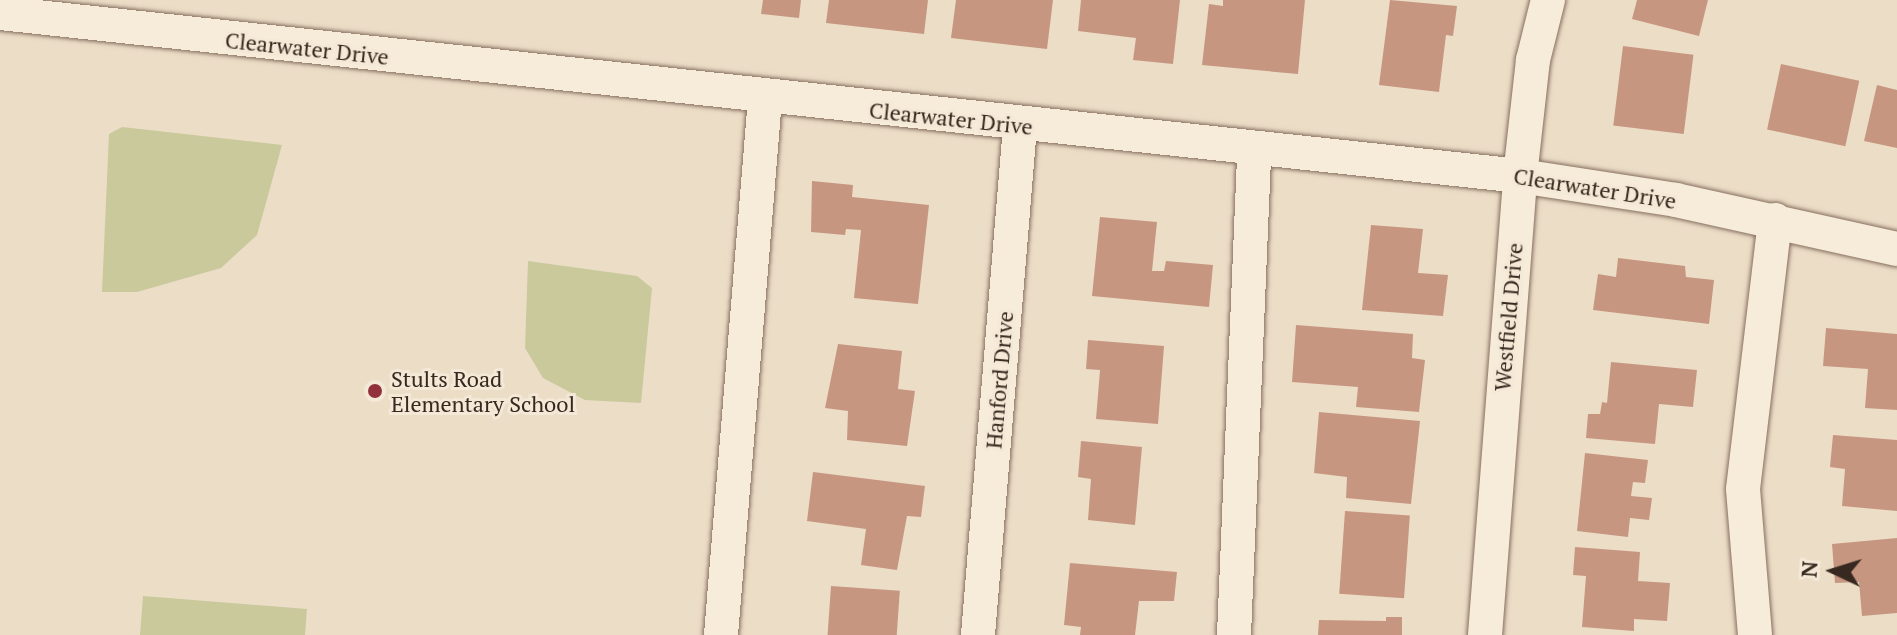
<!DOCTYPE html>
<html>
<head>
<meta charset="utf-8">
<style>
	body { margin:0 }
	#map { position:relative; width:1897px; height:635px; overflow:hidden; background:#ecddc7; font-family:"PT Serif",serif }
	div>[style] { position:absolute }
	.green>* { inset:0; background:#c9c99c }
	.building>* { inset:0; background:#c79680; transform-origin:0 0 }
	.roads { filter:drop-shadow(0 0 2px #866f5e) drop-shadow(0 0 2px #866f5e) }
	.minor>* { height:34px; margin:-17px; padding:0 17px; transform-origin:17px; border-radius:17px; background:#f7ebda }
	.dots>* { width:22px; height:22px; translate:-50% -50%; box-sizing:border-box; border:4px solid #f4e8d6; border-radius:50% }
	span { translate:-50% -50%; white-space:nowrap; text-align:center; line-height:1.15; -webkit-text-stroke:6px #f4e8d6; paint-order:stroke }
	.street-label { font-size:22px; color:#382920 }
	.poi-label { font-size:22px; color:#382920 }
	.left { translate:0 -50%; text-align:left }
	.north { position:absolute; left:1793px; top:531px; width:80px; height:80px; -webkit-text-stroke:6px #f4e8d6; paint-order:stroke; rotate:274deg; font-size:22px; font-weight:700; line-height:32px; text-align:center; color:#382920 }
	.north::after { content:''; display:block; margin:auto; width:28px; height:36px; background:#382920; clip-path:polygon(50% 0,100% 100%,50% 72%,0 100%) }
</style>
</head>
<body>
<div id="map">
	<div class="green">
		<div style="clip-path:polygon(122px 127px,282px 145px,257px 235px,221px 268px,137px 292px,102px 292px,109px 134px)"></div>
		<div style="clip-path:polygon(528px 261px,637px 276px,652px 288px,641px 403px,585px 400px,543px 378px,525px 348px)"></div>
		<div style="clip-path:polygon(143px 596px,307px 609px,305px 635px,140px 635px)"></div>
	</div>
	<div class="building">
		<div style="clip-path:polygon(763px 0,801px 0,799px 18px,761px 14px)"></div>
		<div style="clip-path:polygon(829px 0,928px 0,924px 34px,826px 23px)"></div>
		<div style="clip-path:polygon(956px 0,1053px 0,1047px 49px,951px 38px)"></div>
		<div style="clip-path:polygon(1081px 0,1180px 0,1173px 64px,1133px 60px,1136px 38px,1078px 31px)"></div>
		<div style="clip-path:polygon(1223px 0,1305px 0,1298px 74px,1202px 65px,1209px 4px,1223px 6px)"></div>
		<div style="clip-path:polygon(1390px 0,1457px 6px,1453px 36px,1446px 35px,1439px 92px,1379px 85px)"></div>
		<div style="clip-path:polygon(1637px 0,1708px 0,1699px 36px,1632px 19px)"></div>
		<div style="left:1623px;top:46px;width:71px;height:80px;rotate:7deg"></div>
		<div style="left:1781px;top:64px;width:80px;height:67px;rotate:12deg"></div>
		<div style="clip-path:polygon(1877px 85px,1897px 90px,1897px 148px,1864px 141px)"></div>
		<div style="clip-path:polygon(812px 181px,853px 185px,852px 197px,929px 205px,918px 304px,854px 298px,861px 230px,846px 229px,845px 235px,811px 232px)"></div>
		<div style="clip-path:polygon(1100px 217px,1157px 222px,1152px 271px,1164px 271px,1166px 261px,1213px 265px,1209px 307px,1092px 296px)"></div>
		<div style="clip-path:polygon(1371px 225px,1423px 229px,1418px 273px,1448px 275px,1443px 316px,1362px 310px)"></div>
		<div style="clip-path:polygon(1618px 258px,1685px 266px,1686px 277px,1714px 280px,1709px 324px,1593px 310px,1598px 274px,1616px 277px)"></div>
		<div style="clip-path:polygon(1296px 325px,1413px 334px,1412px 358px,1425px 360px,1419px 412px,1356px 407px,1358px 387px,1292px 382px)"></div>
		<div style="clip-path:polygon(1826px 328px,1897px 334px,1897px 410px,1865px 408px,1868px 369px,1823px 366px)"></div>
		<div style="clip-path:polygon(1088px 340px,1164px 346px,1158px 424px,1096px 419px,1100px 370px,1086px 369px)"></div>
		<div style="clip-path:polygon(838px 344px,902px 351px,898px 389px,915px 391px,907px 446px,847px 440px,848px 411px,825px 408px)"></div>
		<div style="clip-path:polygon(1611px 362px,1697px 370px,1693px 407px,1659px 404px,1655px 444px,1586px 438px,1588px 414px,1600px 414px,1602px 402px,1607px 403px)"></div>
		<div style="clip-path:polygon(1319px 412px,1420px 421px,1411px 504px,1346px 498px,1347px 477px,1314px 473px)"></div>
		<div style="clip-path:polygon(1833px 435px,1897px 440px,1897px 511px,1842px 506px,1845px 469px,1830px 467px)"></div>
		<div style="clip-path:polygon(1081px 441px,1142px 447px,1135px 525px,1088px 520px,1091px 479px,1078px 477px)"></div>
		<div style="clip-path:polygon(1585px 453px,1648px 460px,1645px 483px,1633px 482px,1631px 496px,1652px 498px,1649px 520px,1630px 518px,1628px 537px,1577px 531px)"></div>
		<div style="clip-path:polygon(813px 472px,925px 486px,921px 517px,907px 516px,897px 570px,861px 565px,866px 529px,807px 521px)"></div>
		<div style="left:1345px;top:511px;width:65px;height:83px;rotate:4deg"></div>
		<div style="clip-path:polygon(1897px 538px,1897px 613px,1862px 616px,1859px 582px,1835px 583px,1832px 544px)"></div>
		<div style="clip-path:polygon(1575px 547px,1640px 552px,1638px 581px,1670px 583px,1667px 621px,1634px 619px,1634px 631px,1582px 627px,1586px 576px,1573px 575px)"></div>
		<div style="clip-path:polygon(1070px 563px,1177px 572px,1174px 601px,1139px 601px,1135px 635px,1080px 635px,1081px 627px,1064px 625px)"></div>
		<div style="left:831px;top:586px;width:69px;height:49px;rotate:4deg"></div>
		<div style="clip-path:polygon(1386px 617px,1402px 617px,1402px 635px,1318px 635px,1319px 620px,1386px 621px)"></div>
	</div>
	<div class="roads">
		<div class="minor">
			<div style="left:0;top:13px;width:1529px;rotate:6.12deg"></div>
			<div style="left:1520px;top:176px;width:158px;rotate:8.7deg"></div>
			<div style="left:1676px;top:200px;width:226px;rotate:12.5deg"></div>
			<div style="left:721px;top:635px;width:538px;rotate:-85.31deg"></div>
			<div style="left:978px;top:635px;width:511px;rotate:-85.28deg"></div>
			<div style="left:1234px;top:635px;width:486px;rotate:-87.6deg"></div>
			<div style="left:1485px;top:635px;width:460px;rotate:-85.6deg"></div>
			<div style="left:1520px;top:176px;width:117px;rotate:-83.6deg"></div>
			<div style="left:1533px;top:60px;width:62px;rotate:-76deg"></div>
			<div style="left:1755px;top:635px;width:146px;rotate:-94.7deg"></div>
			<div style="left:1743px;top:489px;width:271px;rotate:-83.2deg"></div>
		</div>
	</div>
	<div class="dots">
		<div style="left:375px;top:391px;background:#92313c"></div>
	</div>
	<div class="street-label">
		<span style="left:307px;top:48px;rotate:6deg">Clearwater Drive</span>
		<span style="left:951px;top:118px;rotate:6deg">Clearwater Drive</span>
		<span style="left:1595px;top:188px;rotate:9deg">Clearwater Drive</span>
		<span style="left:1508px;top:317px;rotate:-85deg">Westfield Drive</span>
		<span style="left:999px;top:380px;rotate:-85deg">Hanford Drive</span>
	</div>
	<div class="poi-label">
		<span class="left" style="left:391px;top:391px">Stults Road<br>Elementary School</span>
	</div>
	<div class="north">N</div>
</div>
</body>
</html>
